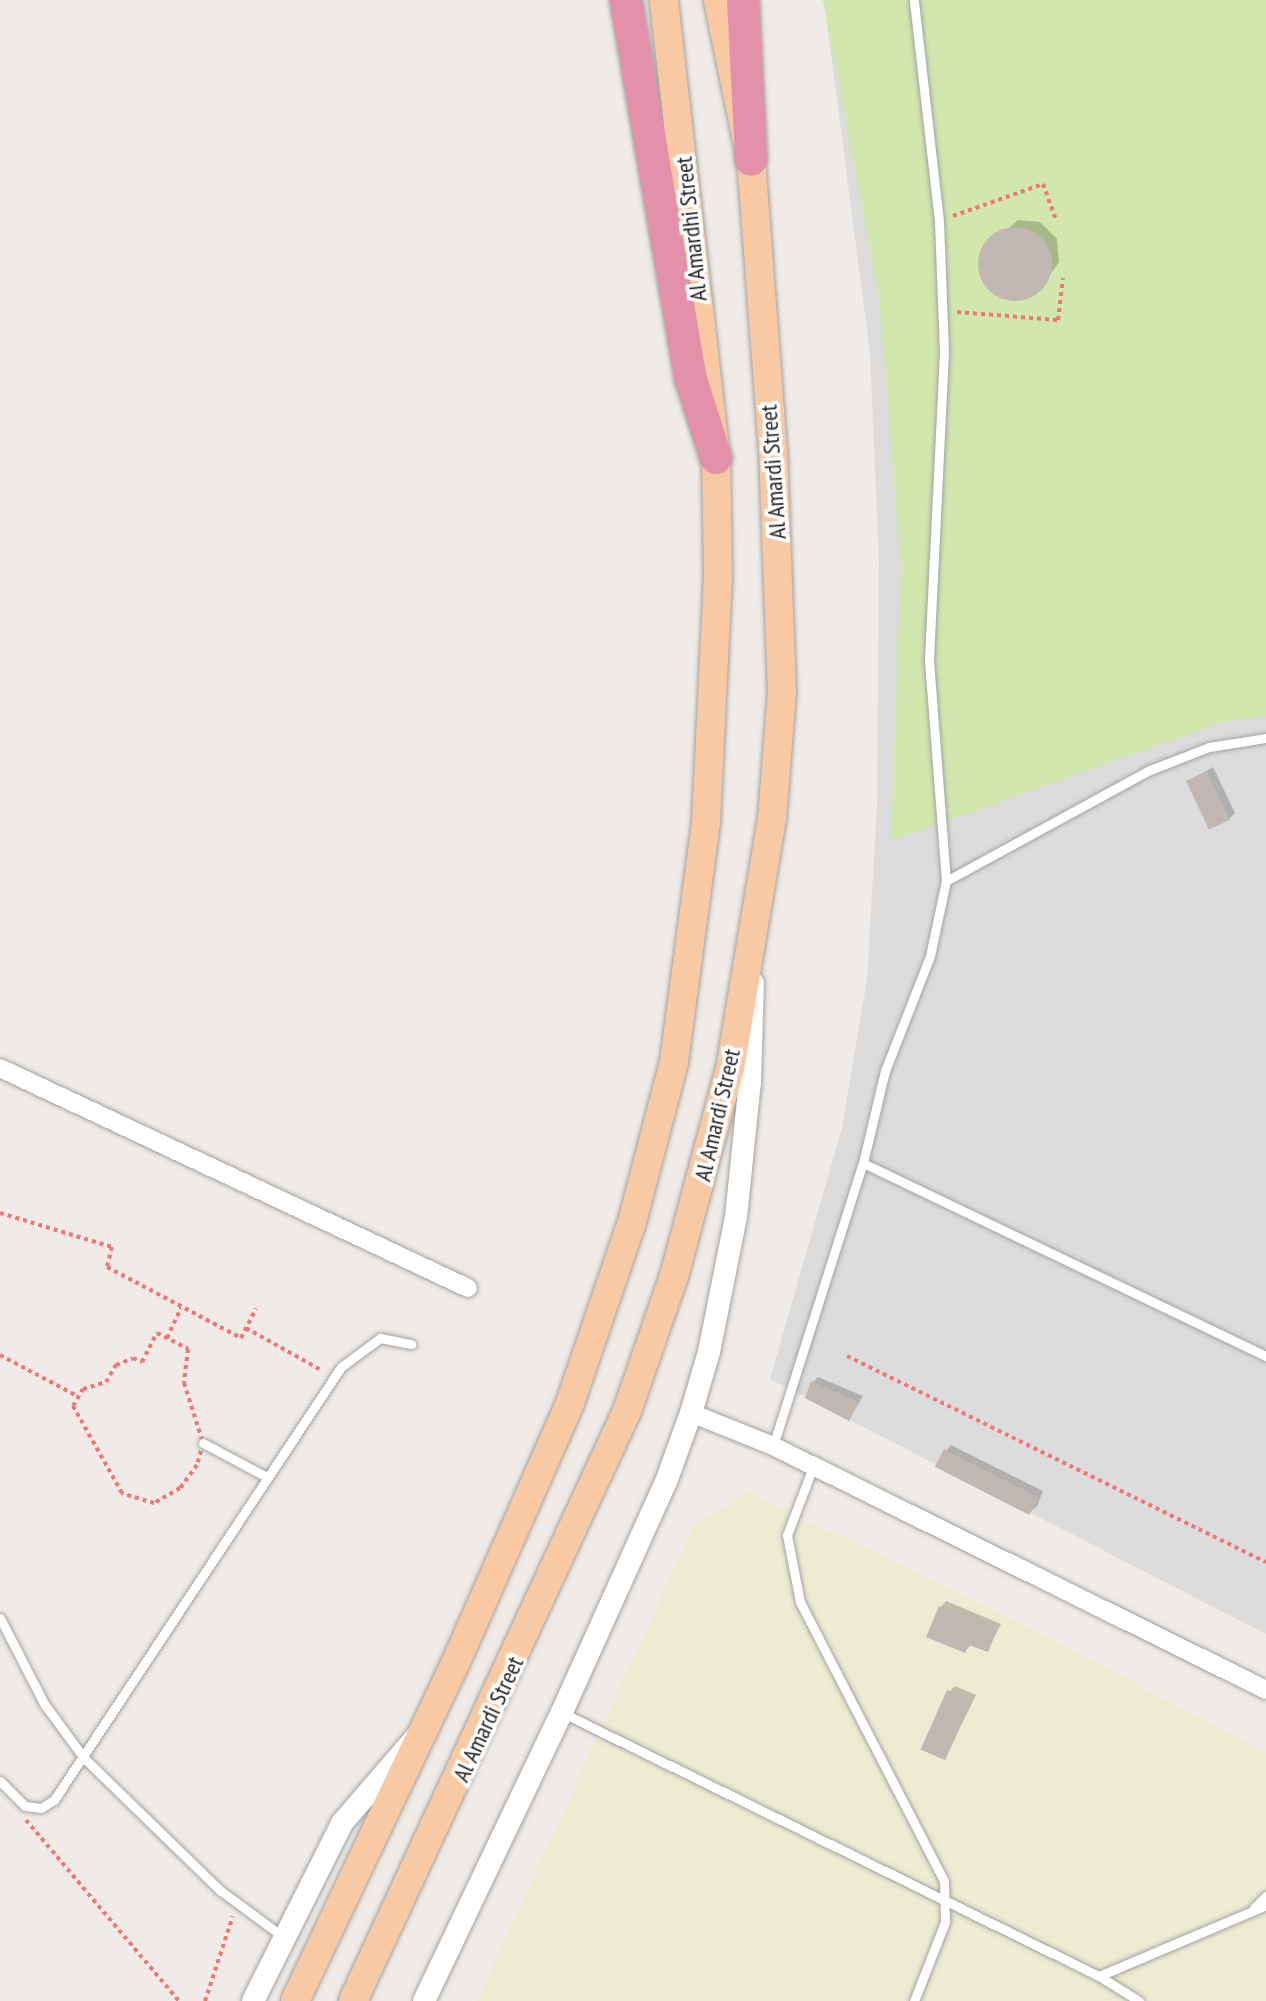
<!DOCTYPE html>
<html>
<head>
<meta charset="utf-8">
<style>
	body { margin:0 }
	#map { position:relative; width:1266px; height:2001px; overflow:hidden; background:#f0ebe6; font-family:"PT Sans Narrow",sans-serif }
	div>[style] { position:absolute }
	.residential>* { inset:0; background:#dddcdc }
	.farmland>* { inset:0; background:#edecd2 }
	.grass>* { inset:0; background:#d1e7ae }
	.shadow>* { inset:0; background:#0003 }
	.building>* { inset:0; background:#c0b7b3; transform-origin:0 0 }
	.round { border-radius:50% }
	.path>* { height:4px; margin-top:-2px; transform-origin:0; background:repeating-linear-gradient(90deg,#f47374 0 4px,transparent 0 8px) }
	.roads { filter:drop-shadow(0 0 2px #a3a3a3) drop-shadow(0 0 2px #a3a3a3) }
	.service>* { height:9px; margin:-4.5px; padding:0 4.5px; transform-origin:4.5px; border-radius:4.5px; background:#fff }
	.minor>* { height:18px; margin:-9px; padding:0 9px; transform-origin:9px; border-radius:9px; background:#fff }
	.tertiary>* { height:22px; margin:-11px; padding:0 11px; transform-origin:11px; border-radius:11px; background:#fff }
	.primary>* { height:28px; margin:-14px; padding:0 14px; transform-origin:14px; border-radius:14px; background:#f8c9a3 }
	.motorway>* { height:32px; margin:-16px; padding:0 16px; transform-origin:16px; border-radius:16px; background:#e391aa }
	span { translate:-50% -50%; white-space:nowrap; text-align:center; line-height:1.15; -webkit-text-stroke:7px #fff; paint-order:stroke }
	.street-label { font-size:24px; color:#1f1f1f }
</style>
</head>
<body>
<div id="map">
	<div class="residential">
		<div style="clip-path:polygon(824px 0,1266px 0,1266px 1634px,770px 1379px,842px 1128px,867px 980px,877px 805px,879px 562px,870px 353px)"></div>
	</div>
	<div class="farmland">
		<div style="clip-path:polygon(748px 1492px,1021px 1623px,1266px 1753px,1266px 2001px,477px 2001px,694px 1525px)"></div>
	</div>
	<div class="grass">
		<div style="clip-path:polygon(823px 0,1266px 0,1266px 716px,1223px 722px,891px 841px,901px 566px,879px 298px)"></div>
	</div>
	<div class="shadow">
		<div style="clip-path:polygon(1018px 220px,1040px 222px,1057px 239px,1059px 262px,1045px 282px,1015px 299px,994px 291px,982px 273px,983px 251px)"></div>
		<div style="clip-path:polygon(1213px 767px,1235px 813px,1229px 819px,1188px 781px)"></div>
		<div style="clip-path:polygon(818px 1377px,863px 1396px,849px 1419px,813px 1382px)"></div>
		<div style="clip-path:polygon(951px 1445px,1043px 1491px,1037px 1506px,1031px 1511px,946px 1451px)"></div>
		<div style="clip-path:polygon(946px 1601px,1001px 1624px,988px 1650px,972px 1644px,965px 1651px,941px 1607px)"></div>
		<div style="clip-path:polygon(955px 1686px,976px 1695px,945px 1758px,949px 1692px)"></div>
	</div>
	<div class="building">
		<div class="round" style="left:978px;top:227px;width:74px;height:74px"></div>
		<div style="left:1207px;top:771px;width:54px;height:23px;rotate:65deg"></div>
		<div style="clip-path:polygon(811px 1381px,859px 1402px,849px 1421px,805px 1398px)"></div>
		<div style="left:944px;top:1449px;width:106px;height:20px;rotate:27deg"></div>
		<div style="clip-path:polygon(939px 1606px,997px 1629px,988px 1652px,969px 1645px,965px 1653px,926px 1637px)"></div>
		<div style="left:947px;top:1690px;width:27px;height:65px;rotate:24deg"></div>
	</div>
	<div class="path">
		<div style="left:953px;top:216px;width:96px;rotate:-19.6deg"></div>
		<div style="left:1043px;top:184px;width:37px;rotate:70deg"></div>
		<div style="left:957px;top:312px;width:101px;rotate:4.5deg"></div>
		<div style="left:1058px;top:320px;width:42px;rotate:-83.2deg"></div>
		<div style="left:0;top:1213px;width:117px;rotate:16.9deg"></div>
		<div style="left:112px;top:1247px;width:21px;rotate:104deg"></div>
		<div style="left:107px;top:1267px;width:152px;rotate:27.9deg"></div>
		<div style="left:241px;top:1338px;width:33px;rotate:-63deg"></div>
		<div style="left:246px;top:1328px;width:86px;rotate:29.2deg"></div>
		<div style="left:157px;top:1333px;width:35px;rotate:27deg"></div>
		<div style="left:188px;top:1349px;width:34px;rotate:97deg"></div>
		<div style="left:184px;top:1383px;width:63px;rotate:72.4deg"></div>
		<div style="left:203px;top:1443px;width:23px;rotate:105deg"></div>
		<div style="left:197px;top:1465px;width:29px;rotate:126deg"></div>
		<div style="left:180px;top:1488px;width:30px;rotate:150deg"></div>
		<div style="left:154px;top:1503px;width:34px;rotate:-163deg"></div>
		<div style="left:122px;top:1493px;width:100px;rotate:-119.4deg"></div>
		<div style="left:73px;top:1406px;width:20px;rotate:-60deg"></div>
		<div style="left:83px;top:1389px;width:24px;rotate:-17deg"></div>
		<div style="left:106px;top:1382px;width:20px;rotate:-60deg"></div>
		<div style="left:116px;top:1365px;width:18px;rotate:-22deg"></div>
		<div style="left:133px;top:1358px;width:10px;rotate:24deg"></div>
		<div style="left:142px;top:1362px;width:33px;rotate:-63deg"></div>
		<div style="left:167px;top:1338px;width:33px;rotate:-65deg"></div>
		<div style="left:0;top:1355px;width:89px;rotate:28deg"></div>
		<div style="left:847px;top:1356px;width:467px;rotate:26.2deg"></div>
		<div style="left:26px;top:1820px;width:237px;rotate:49.8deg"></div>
		<div style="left:205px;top:2001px;width:89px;rotate:-71.8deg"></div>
	</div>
	<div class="roads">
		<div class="service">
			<div style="left:946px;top:881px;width:232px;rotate:-28.6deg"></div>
			<div style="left:1150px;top:770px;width:63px;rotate:-21.3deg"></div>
			<div style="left:1209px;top:747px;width:58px;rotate:-9deg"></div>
			<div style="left:863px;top:1163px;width:447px;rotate:25.6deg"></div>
			<div style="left:203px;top:1443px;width:72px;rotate:28deg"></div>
			<div style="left:773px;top:1446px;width:297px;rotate:-72.4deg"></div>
			<div style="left:863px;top:1163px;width:95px;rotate:-76.6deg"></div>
			<div style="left:885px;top:1071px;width:123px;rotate:-68.6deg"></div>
			<div style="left:930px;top:956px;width:77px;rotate:-78deg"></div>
			<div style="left:946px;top:881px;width:223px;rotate:-94.4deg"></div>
			<div style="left:929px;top:659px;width:307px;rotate:-87.2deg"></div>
			<div style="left:944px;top:352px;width:131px;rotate:-92.2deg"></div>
			<div style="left:939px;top:221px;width:222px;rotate:-96.5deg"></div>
			<div style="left:813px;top:1467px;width:73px;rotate:110.9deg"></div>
			<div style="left:787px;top:1535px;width:68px;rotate:79deg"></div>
			<div style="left:800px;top:1602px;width:314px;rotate:62.7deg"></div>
			<div style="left:944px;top:1881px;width:41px;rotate:88.6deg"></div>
			<div style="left:945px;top:1922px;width:85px;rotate:111.4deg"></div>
			<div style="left:0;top:1618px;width:98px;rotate:62.7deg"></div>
			<div style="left:45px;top:1705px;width:66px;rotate:53.7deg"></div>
			<div style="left:84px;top:1758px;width:191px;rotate:44.2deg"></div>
			<div style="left:221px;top:1891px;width:76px;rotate:36.4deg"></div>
			<div style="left:563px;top:1713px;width:597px;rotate:26.14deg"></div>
			<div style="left:1099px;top:1976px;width:47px;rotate:32deg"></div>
			<div style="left:0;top:1781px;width:35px;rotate:45deg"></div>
			<div style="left:25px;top:1806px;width:16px;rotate:7deg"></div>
			<div style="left:41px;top:1808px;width:15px;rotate:-32deg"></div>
			<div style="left:54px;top:1800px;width:519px;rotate:-56.46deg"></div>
			<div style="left:341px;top:1367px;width:49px;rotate:-36.6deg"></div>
			<div style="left:380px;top:1338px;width:32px;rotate:11deg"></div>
			<div style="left:1254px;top:1908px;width:17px;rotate:-45deg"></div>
			<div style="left:1099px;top:1976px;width:181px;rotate:-23deg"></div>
		</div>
		<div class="minor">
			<div style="left:0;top:1068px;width:517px;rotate:25.18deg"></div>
			<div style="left:691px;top:1413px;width:88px;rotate:21.9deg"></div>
			<div style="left:773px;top:1446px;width:550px;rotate:26.33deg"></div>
		</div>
		<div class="tertiary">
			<div style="left:253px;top:2001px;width:199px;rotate:-63.4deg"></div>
			<div style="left:342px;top:1823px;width:115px;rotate:-49.2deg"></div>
			<div style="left:424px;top:2001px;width:320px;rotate:-64.5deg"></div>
			<div style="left:562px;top:1712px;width:252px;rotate:-65.7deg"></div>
			<div style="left:666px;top:1482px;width:73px;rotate:-70.1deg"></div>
			<div style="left:691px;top:1413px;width:64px;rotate:-73.6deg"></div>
			<div style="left:709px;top:1352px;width:138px;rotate:-78.7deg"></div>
			<div style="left:736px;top:1217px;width:136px;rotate:-84.1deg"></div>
			<div style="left:750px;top:1082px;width:99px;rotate:-88.3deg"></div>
		</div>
		<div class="primary">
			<div style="left:295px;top:2001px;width:373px;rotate:-64.6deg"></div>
			<div style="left:455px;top:1664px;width:285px;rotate:-66.2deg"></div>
			<div style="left:570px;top:1403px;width:191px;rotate:-71.1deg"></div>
			<div style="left:632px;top:1222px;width:165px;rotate:-75.3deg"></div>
			<div style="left:674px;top:1062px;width:242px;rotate:-82.4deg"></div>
			<div style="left:706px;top:822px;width:243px;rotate:-87.2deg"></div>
			<div style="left:718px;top:579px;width:121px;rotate:-90.9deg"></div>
			<div style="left:716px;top:458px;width:461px;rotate:-96.5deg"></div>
			<div style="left:353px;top:2001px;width:651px;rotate:-65.09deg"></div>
			<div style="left:627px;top:1411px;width:143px;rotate:-70.8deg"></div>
			<div style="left:674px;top:1276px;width:214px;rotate:-74.9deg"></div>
			<div style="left:730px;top:1069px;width:254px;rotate:-80.5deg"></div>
			<div style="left:772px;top:819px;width:126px;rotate:-85.5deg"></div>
			<div style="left:782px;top:693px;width:242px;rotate:-92.1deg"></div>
			<div style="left:773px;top:451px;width:292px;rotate:-94.3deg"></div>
			<div style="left:751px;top:160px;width:163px;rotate:-101.7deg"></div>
		</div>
		<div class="motorway">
			<div style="left:626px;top:0;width:385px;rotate:80.3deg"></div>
			<div style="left:691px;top:379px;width:83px;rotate:72.4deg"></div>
			<div style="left:743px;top:0;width:160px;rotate:87.1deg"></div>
		</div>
	</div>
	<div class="street-label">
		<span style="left:691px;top:229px;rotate:-96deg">Al Amardhi Street</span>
		<span style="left:773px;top:472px;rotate:-94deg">Al Amardi Street</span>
		<span style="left:717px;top:1115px;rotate:-77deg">Al Amardi Street</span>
		<span style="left:488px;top:1719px;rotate:-65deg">Al Amardi Street</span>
	</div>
</div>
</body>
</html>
